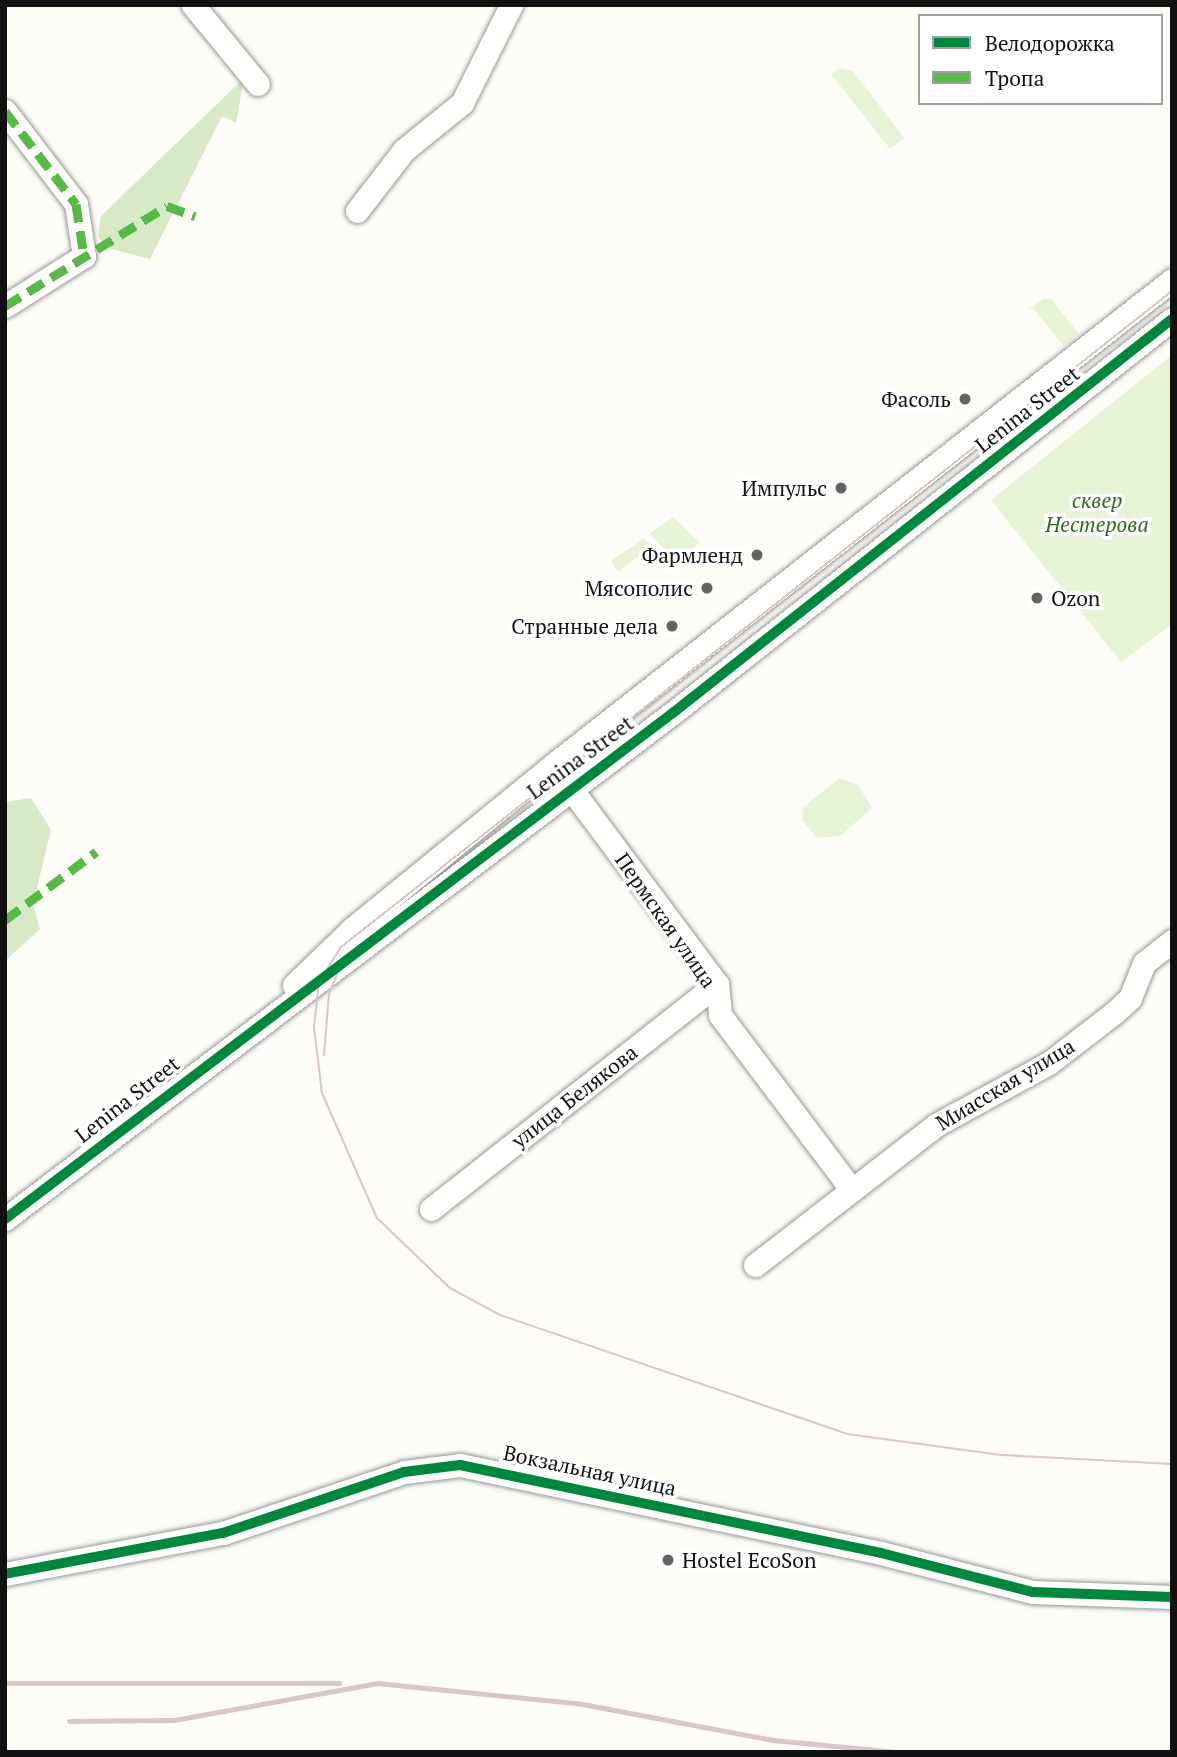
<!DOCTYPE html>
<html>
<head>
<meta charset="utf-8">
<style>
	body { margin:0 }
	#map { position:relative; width:1177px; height:1757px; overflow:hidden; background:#fdfcf7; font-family:"PT Serif",serif }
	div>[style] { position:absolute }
	.green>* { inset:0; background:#e7f3d7 }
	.forest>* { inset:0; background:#d8eac5 }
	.roads { filter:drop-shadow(0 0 2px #979795) drop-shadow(0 0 2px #979795) }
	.minor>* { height:23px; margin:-11.5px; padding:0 11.5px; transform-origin:11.5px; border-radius:11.5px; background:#fffffe }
	.tram>* { height:2px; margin:-1px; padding:0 1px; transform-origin:1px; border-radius:1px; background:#d9c6c7 }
	.rail>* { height:5px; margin:-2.5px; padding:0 2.5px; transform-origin:2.5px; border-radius:2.5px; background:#d9c6c7 }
	.quiet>* { height:9px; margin-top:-4.5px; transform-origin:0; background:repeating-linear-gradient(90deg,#58b947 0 18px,transparent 0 27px) }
	.cycleway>* { height:10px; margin:-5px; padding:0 5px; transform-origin:5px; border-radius:5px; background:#00873e }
	.dots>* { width:19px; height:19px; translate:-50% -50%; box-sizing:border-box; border:4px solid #fff; border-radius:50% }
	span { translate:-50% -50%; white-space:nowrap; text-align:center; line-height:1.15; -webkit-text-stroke:7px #fff; paint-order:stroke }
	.poi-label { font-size:21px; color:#111 }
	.right { translate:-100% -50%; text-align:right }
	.left { translate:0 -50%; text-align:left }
	.street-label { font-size:21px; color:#111 }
	.park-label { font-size:21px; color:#2f6b1f; font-style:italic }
	.frame { position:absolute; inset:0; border:7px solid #111; pointer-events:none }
	.legend { position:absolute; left:918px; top:14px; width:245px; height:91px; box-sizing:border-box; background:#fff; border:2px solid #a0a0a0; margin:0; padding:9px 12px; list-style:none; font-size:21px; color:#111 }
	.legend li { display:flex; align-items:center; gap:14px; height:35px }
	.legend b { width:35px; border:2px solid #a0a0a0 }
</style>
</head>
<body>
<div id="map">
	<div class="green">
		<div style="clip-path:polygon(839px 68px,853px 71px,904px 138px,890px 149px,831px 74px)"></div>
		<div style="clip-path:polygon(1043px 299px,1051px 299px,1079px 334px,1064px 346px,1034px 309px,1028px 310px)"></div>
		<div style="clip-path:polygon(1172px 355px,1172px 624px,1121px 662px,991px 500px)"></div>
		<div style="clip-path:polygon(673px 517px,700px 543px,674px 561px,650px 533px)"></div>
		<div style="clip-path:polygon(644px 538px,660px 557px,647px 567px,638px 556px,618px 571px,611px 561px)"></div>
		<div style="clip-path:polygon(840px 778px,858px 785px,872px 808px,840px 836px,817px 838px,802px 820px,803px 807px)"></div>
	</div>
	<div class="forest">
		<div style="clip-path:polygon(244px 78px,236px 123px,222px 116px,150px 259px,111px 249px,98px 237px,101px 216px)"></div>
		<div style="clip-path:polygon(31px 798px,51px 830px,33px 904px,40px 929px,5px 961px,5px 802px)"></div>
	</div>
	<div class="roads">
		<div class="minor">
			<div style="left:193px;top:5px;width:102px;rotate:50.6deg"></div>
			<div style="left:5px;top:111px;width:117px;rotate:52.6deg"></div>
			<div style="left:76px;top:204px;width:53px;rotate:81.3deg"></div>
			<div style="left:84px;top:256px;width:93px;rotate:147.7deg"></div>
			<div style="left:357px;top:211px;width:77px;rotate:-52.4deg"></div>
			<div style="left:404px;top:150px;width:75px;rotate:-39deg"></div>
			<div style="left:462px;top:103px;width:110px;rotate:-63.4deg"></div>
			<div style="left:571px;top:789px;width:244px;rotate:53.2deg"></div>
			<div style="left:717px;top:984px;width:31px;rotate:84deg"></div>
			<div style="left:720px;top:1015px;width:219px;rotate:53deg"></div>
			<div style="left:294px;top:985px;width:81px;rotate:-44deg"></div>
			<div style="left:352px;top:929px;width:266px;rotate:-39.2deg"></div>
			<div style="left:558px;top:761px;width:780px;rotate:-38.07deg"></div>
			<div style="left:431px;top:1209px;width:364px;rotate:-38.2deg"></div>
			<div style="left:5px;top:1219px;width:839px;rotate:-37.16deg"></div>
			<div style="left:674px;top:712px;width:634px;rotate:-38.28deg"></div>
			<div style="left:755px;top:1265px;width:229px;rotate:-37.7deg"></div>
			<div style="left:936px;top:1125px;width:129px;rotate:-28.8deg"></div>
			<div style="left:1049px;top:1063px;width:82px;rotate:-37.6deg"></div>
			<div style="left:1114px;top:1013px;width:22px;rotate:-43deg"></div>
			<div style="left:1130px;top:998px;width:38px;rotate:-68deg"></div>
			<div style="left:1144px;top:963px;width:36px;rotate:-38deg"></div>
			<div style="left:5px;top:1574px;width:222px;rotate:-10.7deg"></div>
			<div style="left:223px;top:1533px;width:191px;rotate:-18.6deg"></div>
			<div style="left:404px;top:1472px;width:56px;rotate:-7.1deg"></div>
			<div style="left:460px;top:1465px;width:430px;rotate:11.8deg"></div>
			<div style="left:881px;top:1553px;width:157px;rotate:14.4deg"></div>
			<div style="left:1033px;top:1592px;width:139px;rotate:2.1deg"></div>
		</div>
	</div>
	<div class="tram">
		<div style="left:1172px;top:291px;width:1059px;rotate:141.71deg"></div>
		<div style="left:341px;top:947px;width:41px;rotate:122.2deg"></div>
		<div style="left:319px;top:982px;width:45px;rotate:96.3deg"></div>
		<div style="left:314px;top:1027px;width:66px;rotate:83.1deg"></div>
		<div style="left:322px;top:1093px;width:137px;rotate:66.3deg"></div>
		<div style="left:377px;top:1218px;width:101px;rotate:43.8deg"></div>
		<div style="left:450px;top:1288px;width:57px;rotate:28.4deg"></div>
		<div style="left:500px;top:1315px;width:367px;rotate:18.9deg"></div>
		<div style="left:847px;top:1434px;width:156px;rotate:7.7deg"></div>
		<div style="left:1002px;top:1455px;width:170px;rotate:3deg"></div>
		<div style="left:324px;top:1055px;width:61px;rotate:-85.3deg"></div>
		<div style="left:329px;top:994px;width:35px;rotate:-68deg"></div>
	</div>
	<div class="rail">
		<div style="left:5px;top:1683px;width:334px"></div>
		<div style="left:69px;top:1721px;width:105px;rotate:-0.5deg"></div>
		<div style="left:174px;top:1720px;width:206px;rotate:-10.3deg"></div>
		<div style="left:377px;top:1683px;width:206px;rotate:5.8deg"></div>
		<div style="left:582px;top:1704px;width:194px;rotate:10.7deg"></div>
		<div style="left:773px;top:1740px;width:124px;rotate:5.6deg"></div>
	</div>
	<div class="quiet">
		<div style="left:5px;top:111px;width:117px;rotate:52.6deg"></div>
		<div style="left:76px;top:204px;width:53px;rotate:81.3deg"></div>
		<div style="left:5px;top:306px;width:190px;rotate:-31.7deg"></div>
		<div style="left:167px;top:206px;width:30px;rotate:20deg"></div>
		<div style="left:5px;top:920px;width:114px;rotate:-36.8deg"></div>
	</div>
	<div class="cycleway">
		<div style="left:5px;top:1219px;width:839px;rotate:-37.16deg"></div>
		<div style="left:674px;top:712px;width:634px;rotate:-38.28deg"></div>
		<div style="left:5px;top:1574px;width:222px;rotate:-10.7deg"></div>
		<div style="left:223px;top:1533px;width:191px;rotate:-18.6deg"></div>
		<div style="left:404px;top:1472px;width:56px;rotate:-7.1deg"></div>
		<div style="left:460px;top:1465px;width:430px;rotate:11.8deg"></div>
		<div style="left:881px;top:1553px;width:157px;rotate:14.4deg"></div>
		<div style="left:1033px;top:1592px;width:139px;rotate:2.1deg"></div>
	</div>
	<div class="dots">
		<div style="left:965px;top:399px;background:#646362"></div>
		<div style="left:841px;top:488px;background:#646362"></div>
		<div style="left:757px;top:555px;background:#646362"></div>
		<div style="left:707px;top:588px;background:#646362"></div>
		<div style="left:1037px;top:598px;background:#646362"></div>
		<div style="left:672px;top:626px;background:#646362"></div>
		<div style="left:668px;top:1560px;background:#646362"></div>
	</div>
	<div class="poi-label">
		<span class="right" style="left:951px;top:399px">Фасоль</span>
		<span class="right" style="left:827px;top:488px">Импульс</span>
		<span class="right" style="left:743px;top:555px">Фармленд</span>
		<span class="right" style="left:693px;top:588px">Мясополис</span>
		<span class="left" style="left:1051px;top:598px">Ozon</span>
		<span class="right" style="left:658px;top:626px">Странные дела</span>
		<span class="left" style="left:682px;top:1560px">Hostel EcoSon</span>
	</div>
	<div class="street-label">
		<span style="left:1027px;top:409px;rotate:-38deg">Lenina Street</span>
		<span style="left:580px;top:757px;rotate:-36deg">Lenina Street</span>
		<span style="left:666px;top:920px;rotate:55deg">Пермская улица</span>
		<span style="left:1005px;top:1084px;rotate:-31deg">Миасская улица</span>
		<span style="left:574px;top:1096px;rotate:-38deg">улица Белякова</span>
		<span style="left:127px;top:1099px;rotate:-38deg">Lenina Street</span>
		<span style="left:590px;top:1470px;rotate:12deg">Вокзальная улица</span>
	</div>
	<div class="park-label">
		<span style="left:1097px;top:512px">сквер<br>Нестерова</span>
	</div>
	<div class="frame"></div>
	<ul class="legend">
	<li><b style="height:9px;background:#00873e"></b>Велодорожка</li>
	<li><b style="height:9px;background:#58b947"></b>Тропа</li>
	</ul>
</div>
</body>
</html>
